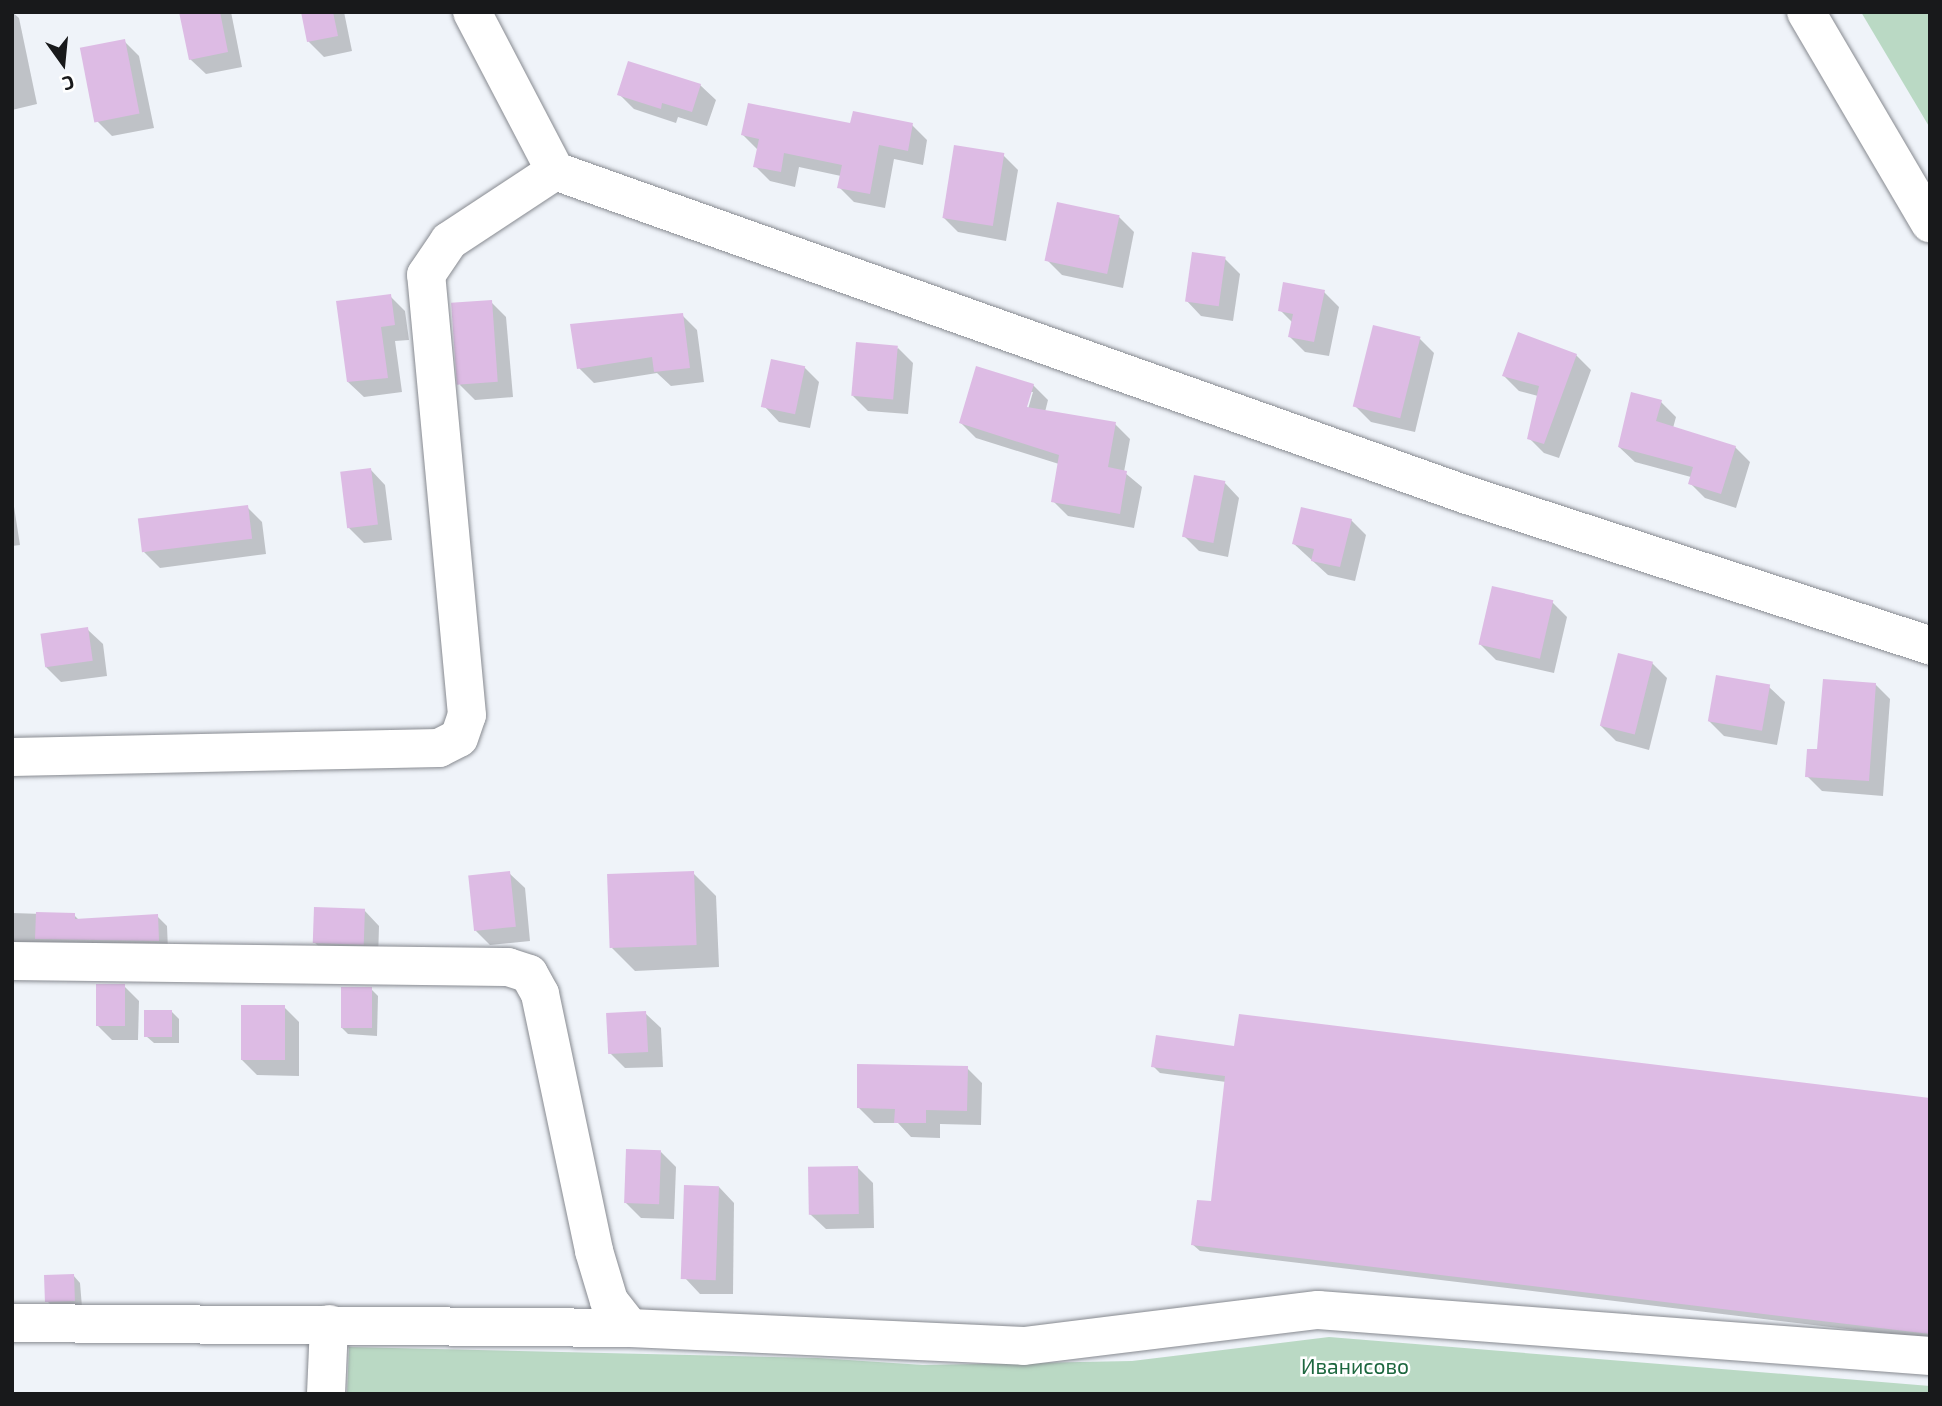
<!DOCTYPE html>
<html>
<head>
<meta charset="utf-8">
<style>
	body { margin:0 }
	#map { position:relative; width:1942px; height:1406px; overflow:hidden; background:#eff3f9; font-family:"Exo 2",sans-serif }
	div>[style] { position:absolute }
	.green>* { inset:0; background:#bad9c4 }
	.shadow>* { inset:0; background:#0003 }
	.building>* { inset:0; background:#ddbbe4; transform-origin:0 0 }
	.roads { filter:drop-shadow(0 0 2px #878a90) drop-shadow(0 0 2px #878a90) }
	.minor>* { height:38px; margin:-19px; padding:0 19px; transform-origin:19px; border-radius:19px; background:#fff }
	.highway>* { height:38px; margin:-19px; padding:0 19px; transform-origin:19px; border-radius:19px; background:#fff }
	span { translate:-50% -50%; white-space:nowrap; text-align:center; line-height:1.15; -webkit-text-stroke:5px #fff; paint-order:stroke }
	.park-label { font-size:21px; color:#1d673f }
	.frame { position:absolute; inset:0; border:14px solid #18191b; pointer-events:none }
	.north { position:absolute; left:28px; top:28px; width:70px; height:70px; -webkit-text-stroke:5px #fff; paint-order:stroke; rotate:165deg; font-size:19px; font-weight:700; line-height:28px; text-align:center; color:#18191b }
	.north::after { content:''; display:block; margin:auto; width:24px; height:32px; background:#18191b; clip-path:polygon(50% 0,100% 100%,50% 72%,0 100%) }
</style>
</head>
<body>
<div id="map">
	<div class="green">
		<div style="clip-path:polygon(1861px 12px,1930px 12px,1930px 128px)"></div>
		<div style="clip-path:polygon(1329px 1337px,1930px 1386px,1930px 1394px,347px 1394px,349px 1347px,818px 1358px,923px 1365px,1132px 1361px)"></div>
	</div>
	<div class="shadow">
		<div style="clip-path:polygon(12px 12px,19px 18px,37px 104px,12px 110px)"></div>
		<div style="clip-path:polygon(181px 12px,231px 12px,242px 67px,206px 74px,190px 59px)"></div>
		<div style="clip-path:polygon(302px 12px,344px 12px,352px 51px,324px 57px,308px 41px)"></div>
		<div style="clip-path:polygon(124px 41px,139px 56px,154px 128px,112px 136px,97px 121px)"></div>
		<div style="clip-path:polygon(700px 85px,716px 100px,707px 126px,678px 117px,676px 123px,634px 109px,619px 94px)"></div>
		<div style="clip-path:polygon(851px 125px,912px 125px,927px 140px,923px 165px,894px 159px,885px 208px,854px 202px,839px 187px,841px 176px,799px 167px,795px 187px,770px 181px,755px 166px,758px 150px,743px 135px)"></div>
		<div style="clip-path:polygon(1003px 155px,1018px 170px,1006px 241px,958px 232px,943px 217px)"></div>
		<div style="clip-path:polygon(1119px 217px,1134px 232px,1123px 288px,1062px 275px,1047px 260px)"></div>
		<div style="clip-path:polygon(1225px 259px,1240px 274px,1233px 321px,1201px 316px,1186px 300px)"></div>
		<div style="clip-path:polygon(1324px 292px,1339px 307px,1329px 356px,1305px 352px,1290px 337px,1293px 323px,1280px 310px)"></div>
		<div style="clip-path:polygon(390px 296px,405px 311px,409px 340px,395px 341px,402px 392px,364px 397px,348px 382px)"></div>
		<div style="clip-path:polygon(491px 302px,506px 317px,513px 397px,475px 400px,460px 385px)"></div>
		<div style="clip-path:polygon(682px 315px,697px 330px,704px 382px,671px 386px,657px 373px,594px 383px,579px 368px)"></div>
		<div style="clip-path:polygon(1419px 338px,1434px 353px,1415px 432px,1371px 422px,1355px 406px)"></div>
		<div style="clip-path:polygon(898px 348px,913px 363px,908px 414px,868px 411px,853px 396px)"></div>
		<div style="clip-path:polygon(1576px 355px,1591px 370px,1559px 458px,1544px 453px,1529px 438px,1538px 396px,1519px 391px,1504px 376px)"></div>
		<div style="clip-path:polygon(804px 367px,819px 382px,810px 428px,779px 422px,764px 406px)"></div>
		<div style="clip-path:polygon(evenodd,1033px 385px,1048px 400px,1045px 412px,1115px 424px,1130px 439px,1124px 472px,1142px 487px,1134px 528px,1068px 516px,1053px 501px,1059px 464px,976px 438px,961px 423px,1033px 385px,1029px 392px,1033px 392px,1026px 416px,1022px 415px,1029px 392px)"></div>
		<div style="clip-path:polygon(1661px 402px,1676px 417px,1673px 428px,1735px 447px,1750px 462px,1736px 508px,1705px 498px,1690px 483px,1691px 477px,1635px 462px,1619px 447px)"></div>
		<div style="clip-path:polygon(370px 469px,385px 485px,392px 540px,364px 543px,349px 528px)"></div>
		<div style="clip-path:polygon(1224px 482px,1239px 498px,1228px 557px,1199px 551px,1184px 536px)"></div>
		<div style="clip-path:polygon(12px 494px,20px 545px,12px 546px)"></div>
		<div style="clip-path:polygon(247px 507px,262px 522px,266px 554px,160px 568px,144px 552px)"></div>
		<div style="clip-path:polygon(1351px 520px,1366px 535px,1355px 581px,1328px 575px,1294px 544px)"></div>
		<div style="clip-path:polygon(1552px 602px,1567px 617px,1554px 673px,1496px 660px,1481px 645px)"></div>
		<div style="clip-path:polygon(87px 629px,103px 644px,107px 676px,61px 682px,46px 667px)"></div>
		<div style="clip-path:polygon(1652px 663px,1667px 678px,1649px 750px,1616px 741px,1601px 726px)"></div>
		<div style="clip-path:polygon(1875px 684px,1890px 699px,1883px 796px,1822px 791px,1807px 776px,1819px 751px)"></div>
		<div style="clip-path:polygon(1769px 687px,1785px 702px,1777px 745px,1724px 736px,1709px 721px)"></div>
		<div style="clip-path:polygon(509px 873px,525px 888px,530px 941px,490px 945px,475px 930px)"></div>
		<div style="clip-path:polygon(693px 873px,716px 896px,719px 967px,635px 971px,612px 948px)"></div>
		<div style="clip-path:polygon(364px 910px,379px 926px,378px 958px,330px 957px,314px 942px)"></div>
		<div style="clip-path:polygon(12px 913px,74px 915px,79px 920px,157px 916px,167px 926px,168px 950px,12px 951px)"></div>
		<div style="clip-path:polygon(124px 986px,139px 1001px,138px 1040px,112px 1040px,97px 1025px)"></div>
		<div style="clip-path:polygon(371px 989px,378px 996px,377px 1036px,348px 1034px,341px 1027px)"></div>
		<div style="clip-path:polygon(284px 1007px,299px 1022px,299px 1076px,257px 1075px,242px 1060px)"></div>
		<div style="clip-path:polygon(172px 1012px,179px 1019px,179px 1043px,154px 1043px,146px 1036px)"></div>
		<div style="clip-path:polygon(645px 1013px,661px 1028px,663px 1067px,625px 1068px,610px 1053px)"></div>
		<div style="clip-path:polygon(1236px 1048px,1930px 1100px,1930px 1339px,1200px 1251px,1192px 1244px,1212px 1203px,1226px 1082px,1160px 1073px,1153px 1066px)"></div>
		<div style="clip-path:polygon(967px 1068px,982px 1083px,981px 1125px,940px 1124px,940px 1138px,911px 1137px,898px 1123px,874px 1123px,858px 1107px)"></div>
		<div style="clip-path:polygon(661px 1152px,676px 1167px,674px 1219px,641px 1218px,626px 1203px)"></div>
		<div style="clip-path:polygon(858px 1168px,873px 1183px,874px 1228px,826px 1229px,810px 1214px)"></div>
		<div style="clip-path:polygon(719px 1187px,734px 1203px,733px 1294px,700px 1294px,685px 1278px)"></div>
		<div style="clip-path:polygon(73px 1275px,80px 1283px,82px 1307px,54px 1308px,47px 1301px)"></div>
	</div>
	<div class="building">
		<div style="clip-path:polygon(179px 12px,220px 12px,228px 52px,189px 60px)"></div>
		<div style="clip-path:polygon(301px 12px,333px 12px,338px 36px,307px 42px)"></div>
		<div style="left:125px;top:39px;width:76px;height:46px;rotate:79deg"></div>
		<div style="clip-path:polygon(628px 61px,701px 84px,692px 112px,662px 103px,661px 109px,617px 95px)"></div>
		<div style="clip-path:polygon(748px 103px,850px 123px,853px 111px,913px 123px,908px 151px,879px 145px,870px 194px,837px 188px,842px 165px,784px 153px,781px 172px,753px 167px,759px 139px,741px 135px)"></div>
		<div style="left:954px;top:145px;width:51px;height:74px;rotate:9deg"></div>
		<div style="left:1057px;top:202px;width:64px;height:60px;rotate:12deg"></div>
		<div style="left:1192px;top:252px;width:34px;height:50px;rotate:8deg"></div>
		<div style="clip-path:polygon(1283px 282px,1325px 290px,1314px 342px,1288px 337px,1293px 314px,1278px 311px)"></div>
		<div style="clip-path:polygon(391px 294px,395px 325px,381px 327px,388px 378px,347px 382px,336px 301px)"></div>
		<div style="left:492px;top:300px;width:82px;height:41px;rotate:86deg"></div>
		<div style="clip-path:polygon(683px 313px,690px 368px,654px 372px,652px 357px,577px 369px,570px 324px)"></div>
		<div style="left:1373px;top:325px;width:49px;height:84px;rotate:14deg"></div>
		<div style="clip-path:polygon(1518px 332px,1577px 354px,1544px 444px,1527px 439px,1539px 386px,1502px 376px)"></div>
		<div style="left:856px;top:342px;width:42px;height:54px;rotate:5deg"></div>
		<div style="left:771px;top:359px;width:35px;height:49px;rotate:12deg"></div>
		<div style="clip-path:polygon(976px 366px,1034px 384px,1027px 407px,1116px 422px,1108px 467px,1127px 471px,1120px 514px,1051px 502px,1059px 455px,959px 423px)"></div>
		<div style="clip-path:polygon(1631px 392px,1662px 400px,1656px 421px,1736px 446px,1721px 494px,1688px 484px,1693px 467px,1618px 447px)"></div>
		<div style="left:371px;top:468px;width:57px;height:31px;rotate:83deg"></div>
		<div style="left:1194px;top:475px;width:32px;height:63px;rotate:11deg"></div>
		<div style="left:248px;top:505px;width:34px;height:111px;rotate:83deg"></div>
		<div style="clip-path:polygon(1301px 507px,1352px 519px,1340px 567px,1311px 561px,1314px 549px,1292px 544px)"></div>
		<div style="left:1492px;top:586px;width:63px;height:60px;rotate:13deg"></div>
		<div style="left:88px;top:627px;width:34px;height:48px;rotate:82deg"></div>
		<div style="left:1618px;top:653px;width:36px;height:75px;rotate:14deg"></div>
		<div style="left:1716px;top:675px;width:55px;height:47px;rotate:10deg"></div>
		<div style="clip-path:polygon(1823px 679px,1876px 683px,1869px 781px,1805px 777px,1807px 749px,1817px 749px)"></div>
		<div style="left:510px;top:871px;width:56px;height:42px;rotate:84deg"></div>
		<div style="left:694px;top:871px;width:74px;height:87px;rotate:88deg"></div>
		<div style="left:314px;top:907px;width:51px;height:36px;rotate:2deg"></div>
		<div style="clip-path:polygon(36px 912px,75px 913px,75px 919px,158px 914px,159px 941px,35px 939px)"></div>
		<div style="left:96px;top:984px;width:29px;height:42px"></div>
		<div style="left:341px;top:987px;width:31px;height:41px"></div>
		<div style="left:241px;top:1005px;width:44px;height:55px"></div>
		<div style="left:144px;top:1010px;width:28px;height:27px"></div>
		<div style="left:646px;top:1011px;width:41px;height:40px;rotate:87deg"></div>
		<div style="clip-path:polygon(1239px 1014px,1930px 1098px,1930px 1334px,1191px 1245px,1197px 1200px,1211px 1201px,1225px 1076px,1151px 1067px,1156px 1035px,1234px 1046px)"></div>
		<div style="clip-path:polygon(857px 1064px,968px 1066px,967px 1111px,926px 1110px,926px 1123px,894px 1123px,895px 1109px,857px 1108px)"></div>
		<div style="left:626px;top:1149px;width:35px;height:54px;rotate:2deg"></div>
		<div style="left:858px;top:1166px;width:48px;height:50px;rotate:89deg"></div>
		<div style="left:684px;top:1185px;width:35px;height:94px;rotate:2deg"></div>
		<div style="left:74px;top:1274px;width:27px;height:30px;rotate:88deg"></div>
	</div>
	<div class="roads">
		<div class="minor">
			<div style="left:472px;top:12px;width:179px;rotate:62.4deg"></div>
			<div style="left:555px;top:171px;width:968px;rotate:19.56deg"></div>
			<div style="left:1467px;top:495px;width:487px;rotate:18deg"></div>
			<div style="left:12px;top:757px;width:427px;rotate:-1.2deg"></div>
			<div style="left:439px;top:748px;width:22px;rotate:-27deg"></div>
			<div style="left:459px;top:738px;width:24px;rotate:-71deg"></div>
			<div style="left:467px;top:715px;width:442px;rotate:-95.3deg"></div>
			<div style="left:426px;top:275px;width:41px;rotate:-55.9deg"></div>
			<div style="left:449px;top:241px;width:127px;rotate:-33.4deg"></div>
			<div style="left:12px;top:961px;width:496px;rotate:0.7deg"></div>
			<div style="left:508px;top:967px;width:22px;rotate:18deg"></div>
			<div style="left:529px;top:974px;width:23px;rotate:61deg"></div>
			<div style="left:540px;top:994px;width:263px;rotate:78.1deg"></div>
			<div style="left:594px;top:1251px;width:52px;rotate:73.3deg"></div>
			<div style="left:609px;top:1301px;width:34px;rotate:52deg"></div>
			<div style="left:12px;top:1323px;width:618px;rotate:0.46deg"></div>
			<div style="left:630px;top:1328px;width:394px;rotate:2.6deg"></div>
			<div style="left:1024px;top:1346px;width:296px;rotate:-7deg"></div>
			<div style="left:1318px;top:1310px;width:614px;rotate:4.3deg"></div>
			<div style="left:326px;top:1394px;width:70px;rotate:-87.5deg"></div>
		</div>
		<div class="highway">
			<div style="left:1806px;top:12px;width:245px;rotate:59.6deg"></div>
		</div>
	</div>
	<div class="park-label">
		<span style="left:1355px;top:1366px">Иванисово</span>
	</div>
	<div class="frame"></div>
	<div class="north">С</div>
</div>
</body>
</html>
